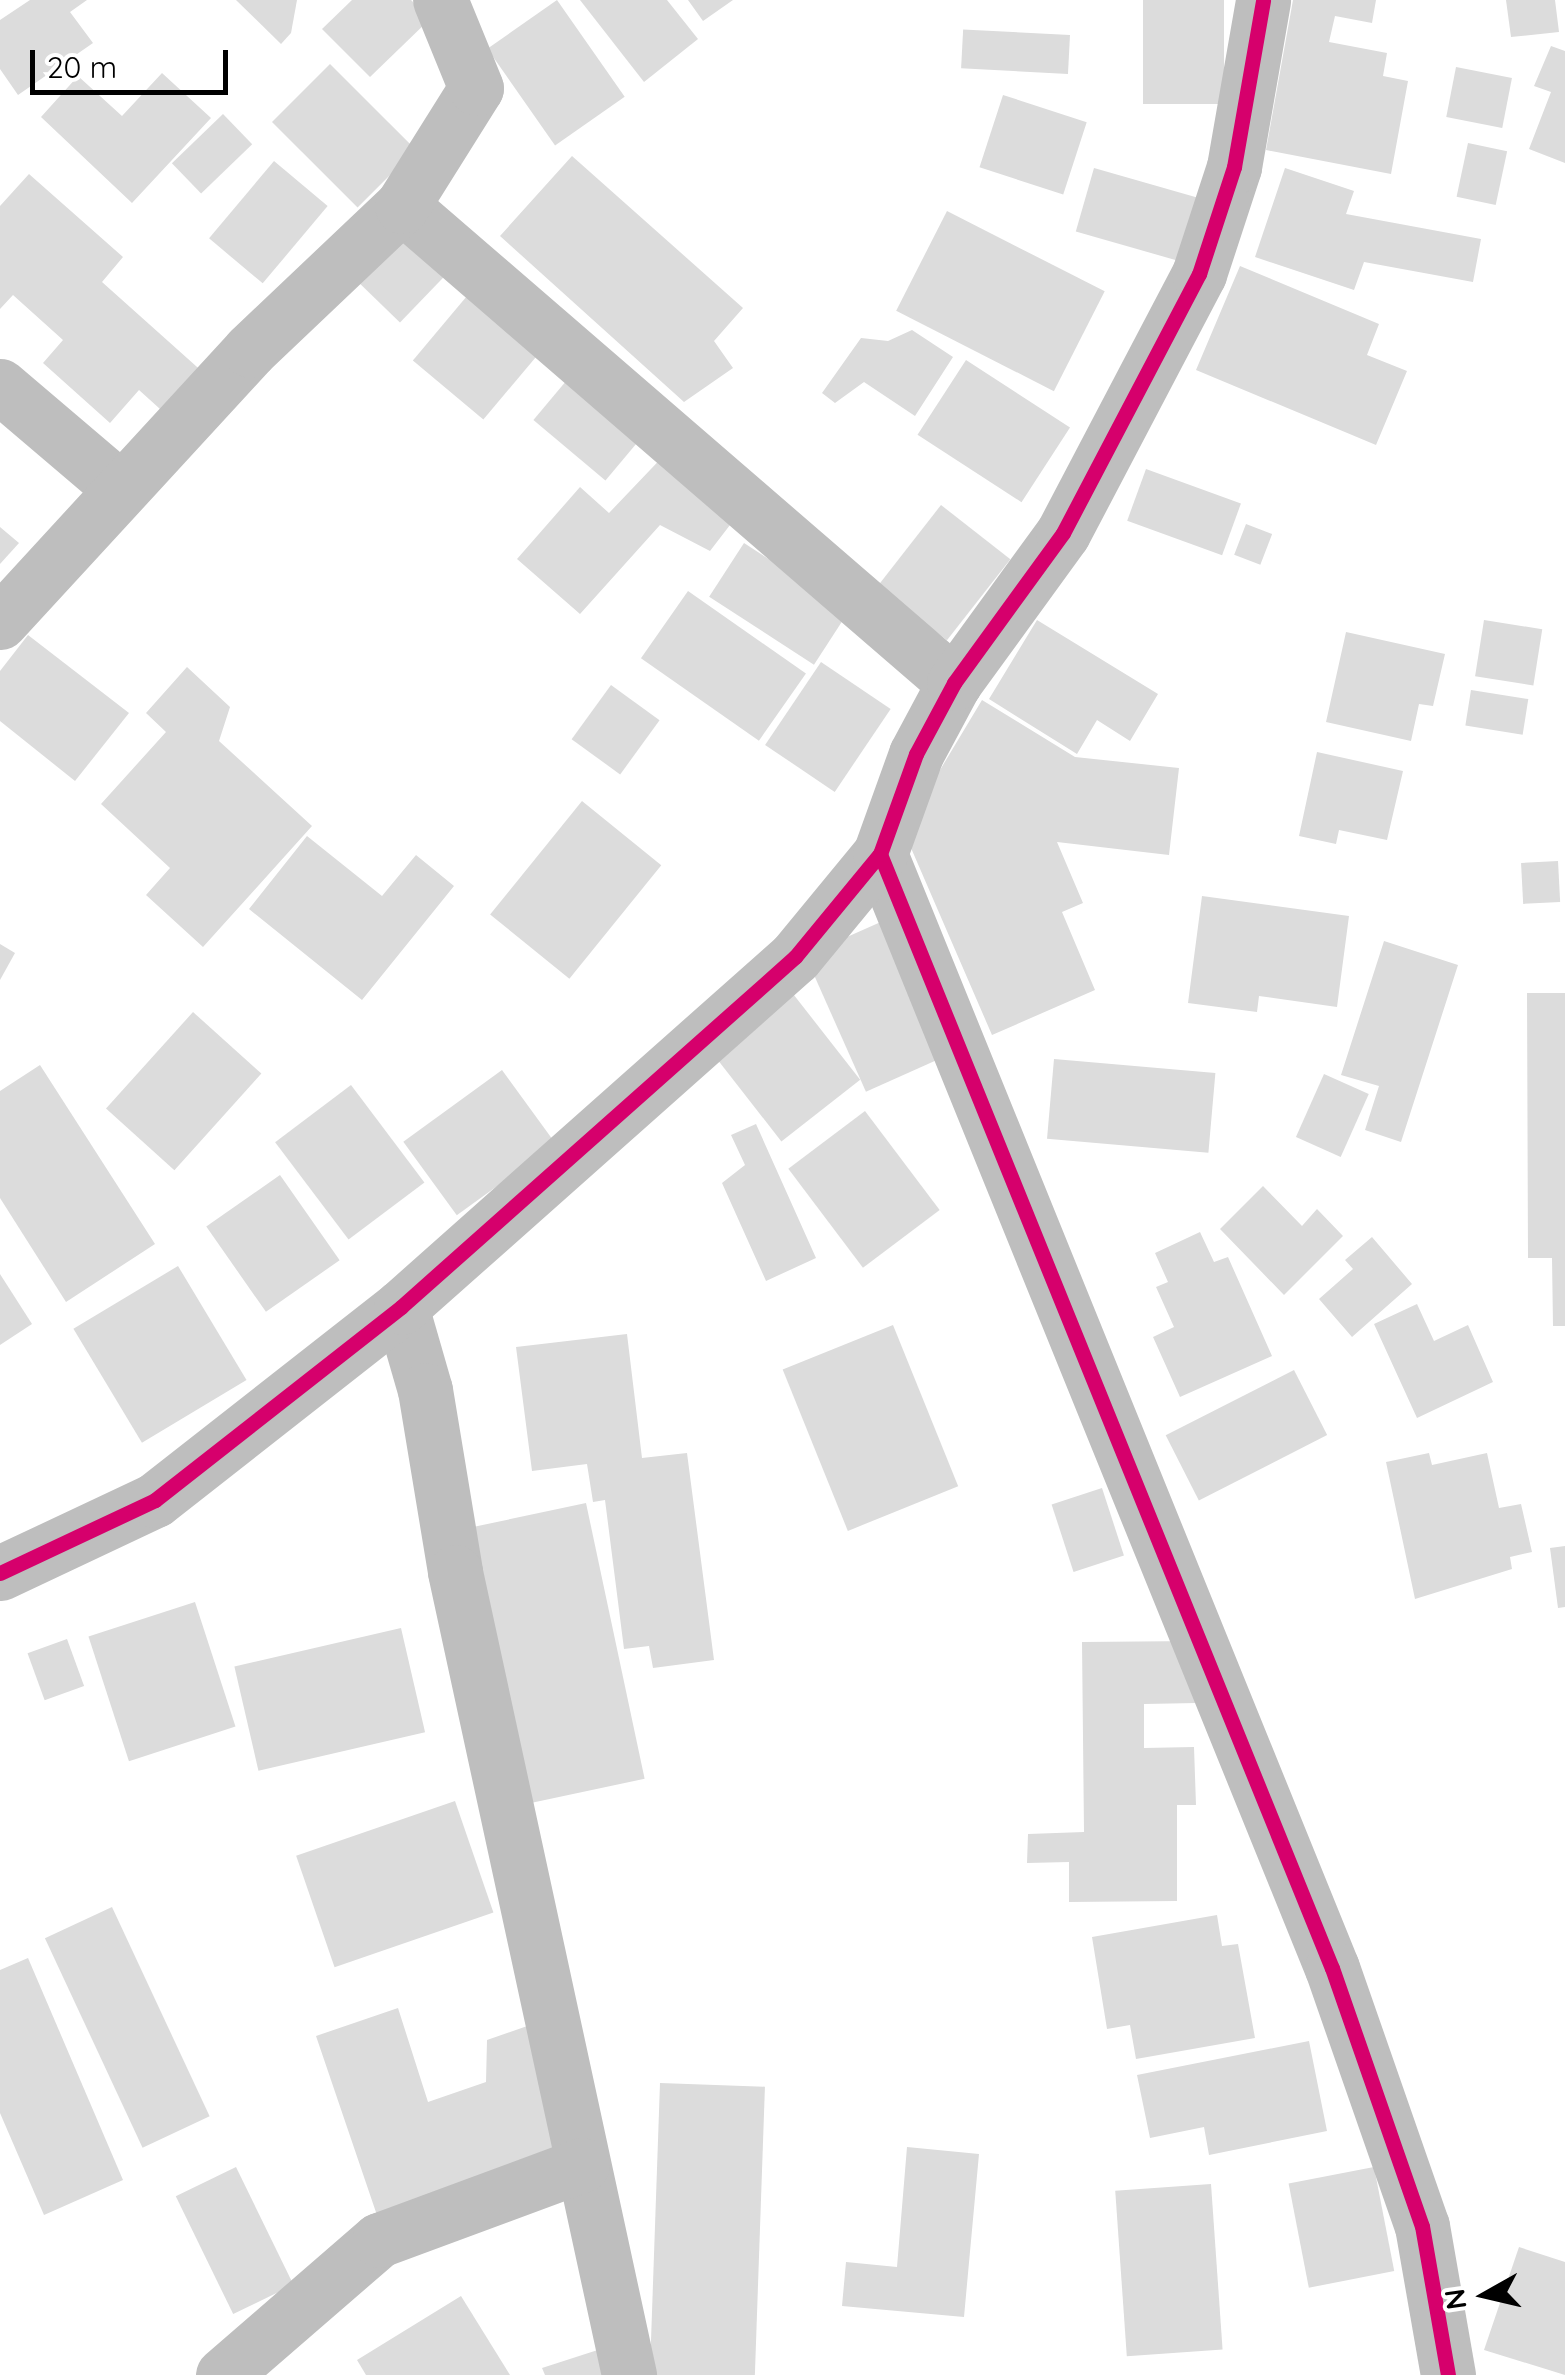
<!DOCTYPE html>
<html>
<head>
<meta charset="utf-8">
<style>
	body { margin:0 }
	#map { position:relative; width:1565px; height:2375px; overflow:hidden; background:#fff; font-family:Quicksand,sans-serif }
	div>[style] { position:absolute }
	.building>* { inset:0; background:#dcdcdc; transform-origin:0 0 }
	.minor>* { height:55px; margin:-27.5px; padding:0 27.5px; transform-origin:27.5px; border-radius:27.5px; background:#bebebe }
	.cycleway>* { height:15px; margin:-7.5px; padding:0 7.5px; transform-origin:7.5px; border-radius:7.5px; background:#d6006c }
	span { translate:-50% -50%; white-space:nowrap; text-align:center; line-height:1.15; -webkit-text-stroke:8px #fff; paint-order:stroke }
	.north { position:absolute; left:1435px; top:2245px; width:100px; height:100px; -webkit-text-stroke:8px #fff; paint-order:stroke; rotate:262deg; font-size:28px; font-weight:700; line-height:40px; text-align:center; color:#000 }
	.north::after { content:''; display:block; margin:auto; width:35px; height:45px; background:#000; clip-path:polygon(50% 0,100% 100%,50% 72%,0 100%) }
	.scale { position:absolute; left:30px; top:50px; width:198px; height:45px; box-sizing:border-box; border:5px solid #000; border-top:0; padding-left:12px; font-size:30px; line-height:35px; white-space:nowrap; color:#000; -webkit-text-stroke:8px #fff; paint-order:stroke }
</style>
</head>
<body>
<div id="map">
	<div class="building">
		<div style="clip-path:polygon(30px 0,87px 0,70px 12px,93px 43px,18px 95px,0 69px,0 20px)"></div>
		<div style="clip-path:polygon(236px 0,297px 0,291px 33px,281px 44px)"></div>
		<div style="clip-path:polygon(352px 0,411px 0,430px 19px,370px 77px,322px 29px)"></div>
		<div style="left:557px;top:0;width:118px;height:85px;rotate:55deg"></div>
		<div style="clip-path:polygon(580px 0,667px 0,698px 39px,644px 82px)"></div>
		<div style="clip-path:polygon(688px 0,733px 0,703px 21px)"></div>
		<div style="left:1143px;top:0;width:81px;height:104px"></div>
		<div style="clip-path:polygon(1293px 0,1376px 0,1372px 23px,1335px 16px,1329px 42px,1387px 53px,1383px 76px,1408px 81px,1391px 174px,1266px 150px)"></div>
		<div style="clip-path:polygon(1506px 0,1555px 0,1559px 32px,1511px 37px)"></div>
		<div style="left:1070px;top:35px;width:39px;height:107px;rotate:93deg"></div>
		<div style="clip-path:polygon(1551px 46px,1565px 51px,1565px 163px,1529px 149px,1551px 92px,1534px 86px)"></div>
		<div style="left:330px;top:64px;width:121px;height:82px;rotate:45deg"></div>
		<div style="left:1456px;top:67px;width:57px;height:51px;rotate:11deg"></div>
		<div style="clip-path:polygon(162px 73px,211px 118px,132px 203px,41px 117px,78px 76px,122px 116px)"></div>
		<div style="left:1003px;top:95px;width:88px;height:76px;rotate:18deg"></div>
		<div style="left:223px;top:114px;width:42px;height:71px;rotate:46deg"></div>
		<div style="left:1468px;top:143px;width:40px;height:55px;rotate:12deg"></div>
		<div style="clip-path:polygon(572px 156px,743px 308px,714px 341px,733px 368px,684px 402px,500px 236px)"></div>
		<div style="left:274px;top:161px;width:70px;height:101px;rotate:40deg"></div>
		<div style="left:1094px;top:168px;width:109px;height:66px;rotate:16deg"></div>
		<div style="clip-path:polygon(1285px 168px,1354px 191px,1346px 214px,1481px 239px,1473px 282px,1364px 262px,1354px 290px,1255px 257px)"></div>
		<div style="clip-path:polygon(29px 174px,123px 257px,102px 282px,206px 375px,170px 418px,139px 390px,110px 423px,43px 363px,63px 340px,13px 295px,0 309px,0 206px)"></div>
		<div style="left:947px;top:211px;width:177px;height:112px;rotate:27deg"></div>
		<div style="left:404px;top:229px;width:62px;height:70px;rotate:44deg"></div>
		<div style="clip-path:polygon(1240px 266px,1379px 324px,1367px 355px,1407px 371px,1376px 445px,1196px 370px)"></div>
		<div style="left:472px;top:290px;width:92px;height:92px;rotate:40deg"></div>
		<div style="clip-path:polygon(912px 330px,953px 357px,915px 416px,864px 382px,835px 403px,822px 393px,861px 338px,888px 341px)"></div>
		<div style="left:966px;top:360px;width:124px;height:89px;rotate:33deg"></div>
		<div style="left:572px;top:374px;width:94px;height:60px;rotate:40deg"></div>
		<div style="clip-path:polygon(671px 448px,740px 512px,710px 551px,660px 525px,580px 614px,517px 559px,580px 487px,609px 513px)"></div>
		<div style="left:1146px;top:469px;width:101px;height:55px;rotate:20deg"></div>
		<div style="left:941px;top:505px;width:88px;height:103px;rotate:38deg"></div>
		<div style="left:1246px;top:524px;width:28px;height:33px;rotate:21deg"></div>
		<div style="clip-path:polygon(0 527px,19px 543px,0 564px)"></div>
		<div style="left:744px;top:543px;width:125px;height:64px;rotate:33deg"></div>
		<div style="left:688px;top:591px;width:144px;height:82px;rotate:35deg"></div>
		<div style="clip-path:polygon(1037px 620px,1158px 694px,1130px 741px,1097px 720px,1077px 754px,989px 699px)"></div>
		<div style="left:1484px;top:620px;width:59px;height:57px;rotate:9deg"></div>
		<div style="clip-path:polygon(1346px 632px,1445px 654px,1433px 706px,1419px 704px,1411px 741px,1326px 722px)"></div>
		<div style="clip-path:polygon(28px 635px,129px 713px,75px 781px,0 721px,0 671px)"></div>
		<div style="left:821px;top:662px;width:84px;height:100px;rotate:34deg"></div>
		<div style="clip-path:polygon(187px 667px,230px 707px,219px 741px,312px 826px,203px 947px,146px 895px,170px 868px,101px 804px,166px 732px,146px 713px)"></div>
		<div style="left:611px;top:685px;width:60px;height:67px;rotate:36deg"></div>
		<div style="left:1471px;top:690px;width:58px;height:36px;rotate:9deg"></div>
		<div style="clip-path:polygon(982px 700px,1075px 757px,1179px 768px,1169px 855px,1057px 842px,1083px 903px,1062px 912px,1095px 990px,992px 1035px,911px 848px,922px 800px)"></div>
		<div style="clip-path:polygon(1317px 752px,1403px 771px,1387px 840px,1339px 830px,1336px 844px,1299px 836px)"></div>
		<div style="left:582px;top:801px;width:102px;height:146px;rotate:39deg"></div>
		<div style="clip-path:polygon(307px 836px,382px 896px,416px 855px,454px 886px,362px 1000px,249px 909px)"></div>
		<div style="left:1558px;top:861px;width:41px;height:37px;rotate:87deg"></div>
		<div style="clip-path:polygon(1202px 896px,1349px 916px,1337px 1007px,1259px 996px,1257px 1012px,1188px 1003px)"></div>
		<div style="left:883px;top:921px;width:149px;height:85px;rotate:66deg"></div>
		<div style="clip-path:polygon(1384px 941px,1458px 965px,1401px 1142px,1365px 1130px,1379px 1086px,1341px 1075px)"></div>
		<div style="clip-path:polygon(0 944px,15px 953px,0 980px)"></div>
		<div style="left:790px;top:990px;width:114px;height:100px;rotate:52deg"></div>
		<div style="clip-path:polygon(1527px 993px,1565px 993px,1565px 1326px,1553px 1326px,1552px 1258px,1528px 1258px)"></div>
		<div style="left:193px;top:1012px;width:92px;height:130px;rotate:42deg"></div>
		<div style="left:1054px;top:1059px;width:162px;height:80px;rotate:5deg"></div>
		<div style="clip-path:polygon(40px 1065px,155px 1244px,66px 1302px,0 1198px,0 1091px)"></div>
		<div style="left:502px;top:1070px;width:91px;height:122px;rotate:54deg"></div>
		<div style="left:1324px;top:1074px;width:49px;height:69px;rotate:24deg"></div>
		<div style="left:351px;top:1085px;width:122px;height:95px;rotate:53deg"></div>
		<div style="left:865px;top:1111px;width:124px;height:96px;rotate:53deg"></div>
		<div style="clip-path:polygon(756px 1124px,816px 1258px,766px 1281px,722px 1183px,745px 1165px,731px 1135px)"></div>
		<div style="left:280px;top:1175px;width:104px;height:90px;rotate:55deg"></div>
		<div style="clip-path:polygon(1263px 1186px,1302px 1226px,1317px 1209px,1343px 1236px,1284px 1295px,1220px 1229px)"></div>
		<div style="clip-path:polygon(1200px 1232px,1214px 1262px,1228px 1257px,1272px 1356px,1180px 1397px,1153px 1337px,1174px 1327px,1156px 1287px,1168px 1282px,1155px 1253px)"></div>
		<div style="clip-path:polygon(1372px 1237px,1412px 1284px,1352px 1337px,1319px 1299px,1353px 1269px,1345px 1260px)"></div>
		<div style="left:178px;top:1266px;width:133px;height:122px;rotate:59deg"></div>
		<div style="clip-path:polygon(0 1274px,32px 1324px,0 1345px)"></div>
		<div style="clip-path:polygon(1417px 1304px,1434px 1341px,1468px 1325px,1493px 1382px,1417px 1418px,1374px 1324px)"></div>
		<div style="left:893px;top:1325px;width:174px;height:119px;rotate:68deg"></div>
		<div style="clip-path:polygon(627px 1334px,642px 1458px,687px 1453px,714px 1660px,653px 1668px,649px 1646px,624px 1649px,605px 1500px,593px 1502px,587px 1464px,532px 1471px,516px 1347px)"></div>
		<div style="left:1294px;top:1370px;width:73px;height:144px;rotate:63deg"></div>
		<div style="clip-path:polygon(1429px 1453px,1432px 1465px,1487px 1453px,1499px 1508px,1521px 1504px,1532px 1552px,1510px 1557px,1512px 1569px,1415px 1599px,1386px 1462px)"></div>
		<div style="left:1102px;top:1488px;width:71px;height:53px;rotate:72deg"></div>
		<div style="left:586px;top:1503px;width:282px;height:126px;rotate:78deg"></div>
		<div style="clip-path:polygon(1565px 1546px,1565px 1607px,1558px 1608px,1550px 1548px)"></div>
		<div style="left:195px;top:1602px;width:131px;height:112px;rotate:72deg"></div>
		<div style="left:401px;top:1628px;width:107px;height:171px;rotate:77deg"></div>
		<div style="left:67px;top:1639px;width:50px;height:42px;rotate:70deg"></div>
		<div style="clip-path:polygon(1196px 1641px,1197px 1703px,1144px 1704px,1144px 1748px,1194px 1747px,1196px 1805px,1177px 1805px,1177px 1901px,1069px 1902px,1069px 1862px,1027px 1863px,1028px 1834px,1084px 1832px,1082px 1642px)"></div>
		<div style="left:455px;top:1801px;width:118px;height:168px;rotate:71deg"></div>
		<div style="left:112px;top:1907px;width:231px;height:74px;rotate:65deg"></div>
		<div style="clip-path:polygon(1217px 1915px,1222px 1946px,1238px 1944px,1255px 2038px,1136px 2059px,1130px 2025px,1107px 2029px,1092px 1937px)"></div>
		<div style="clip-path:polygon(28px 1958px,123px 2180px,44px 2215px,0 2113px,0 1970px)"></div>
		<div style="clip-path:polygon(398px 2008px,428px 2102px,486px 2082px,487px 2040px,533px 2024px,574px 2148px,381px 2227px,316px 2036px)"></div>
		<div style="clip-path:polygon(1309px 2041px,1327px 2131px,1209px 2155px,1204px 2127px,1150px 2138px,1137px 2075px)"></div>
		<div style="left:660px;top:2083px;width:105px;height:292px;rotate:2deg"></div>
		<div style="clip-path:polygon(907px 2147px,979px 2154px,964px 2317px,842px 2306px,846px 2262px,897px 2267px)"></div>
		<div style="left:236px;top:2167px;width:131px;height:67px;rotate:64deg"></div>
		<div style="left:1374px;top:2167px;width:106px;height:87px;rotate:79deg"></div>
		<div style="left:1211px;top:2184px;width:166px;height:96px;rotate:86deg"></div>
		<div style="clip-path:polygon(1519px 2247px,1565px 2262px,1565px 2375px,1484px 2350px)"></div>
		<div style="clip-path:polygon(461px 2296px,510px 2375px,366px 2375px,357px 2360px)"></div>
		<div style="clip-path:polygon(607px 2347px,616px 2375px,545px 2375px,542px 2368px)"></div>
	</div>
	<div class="minor">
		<div style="left:402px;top:206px;width:730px;rotate:40.83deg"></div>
		<div style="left:0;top:386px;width:157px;rotate:40.4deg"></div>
		<div style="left:0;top:622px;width:369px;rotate:-47.4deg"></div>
		<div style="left:250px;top:350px;width:209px;rotate:-43.5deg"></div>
		<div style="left:402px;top:206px;width:139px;rotate:-57.9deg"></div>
		<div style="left:476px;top:88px;width:95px;rotate:-112.2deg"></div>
		<div style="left:880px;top:854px;width:1202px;rotate:67.92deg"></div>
		<div style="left:1332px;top:1968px;width:273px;rotate:70.8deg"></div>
		<div style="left:1422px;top:2226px;width:151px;rotate:80.1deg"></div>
		<div style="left:401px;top:1307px;width:86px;rotate:73.9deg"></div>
		<div style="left:425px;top:1390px;width:184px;rotate:80.6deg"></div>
		<div style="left:455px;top:1572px;width:822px;rotate:77.77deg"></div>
		<div style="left:0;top:1573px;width:171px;rotate:-25.2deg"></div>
		<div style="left:155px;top:1500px;width:313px;rotate:-38.1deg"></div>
		<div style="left:401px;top:1307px;width:527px;rotate:-41.62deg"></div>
		<div style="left:795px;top:957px;width:134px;rotate:-50.5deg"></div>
		<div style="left:880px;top:854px;width:106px;rotate:-70.2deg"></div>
		<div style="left:916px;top:754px;width:81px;rotate:-61.8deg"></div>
		<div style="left:954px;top:683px;width:185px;rotate:-54deg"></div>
		<div style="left:1063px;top:533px;width:293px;rotate:-62.3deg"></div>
		<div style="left:1199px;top:274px;width:113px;rotate:-71.9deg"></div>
		<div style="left:1234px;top:167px;width:169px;rotate:-80.1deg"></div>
		<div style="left:223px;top:2375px;width:206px;rotate:-40.9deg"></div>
		<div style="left:379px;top:2240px;width:216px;rotate:-20.3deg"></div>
	</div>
	<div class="cycleway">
		<div style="left:880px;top:854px;width:1202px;rotate:67.92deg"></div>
		<div style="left:1332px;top:1968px;width:273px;rotate:70.8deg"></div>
		<div style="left:1422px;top:2226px;width:151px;rotate:80.1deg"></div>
		<div style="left:0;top:1573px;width:171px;rotate:-25.2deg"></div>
		<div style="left:155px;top:1500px;width:313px;rotate:-38.1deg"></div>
		<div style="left:401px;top:1307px;width:527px;rotate:-41.62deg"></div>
		<div style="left:795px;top:957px;width:134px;rotate:-50.5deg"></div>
		<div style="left:880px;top:854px;width:106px;rotate:-70.2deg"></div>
		<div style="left:916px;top:754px;width:81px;rotate:-61.8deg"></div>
		<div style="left:954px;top:683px;width:185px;rotate:-54deg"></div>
		<div style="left:1063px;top:533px;width:293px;rotate:-62.3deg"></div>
		<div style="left:1199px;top:274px;width:113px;rotate:-71.9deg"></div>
		<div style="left:1234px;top:167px;width:169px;rotate:-80.1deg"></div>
	</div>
	<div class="north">N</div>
	<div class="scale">20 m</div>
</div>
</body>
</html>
